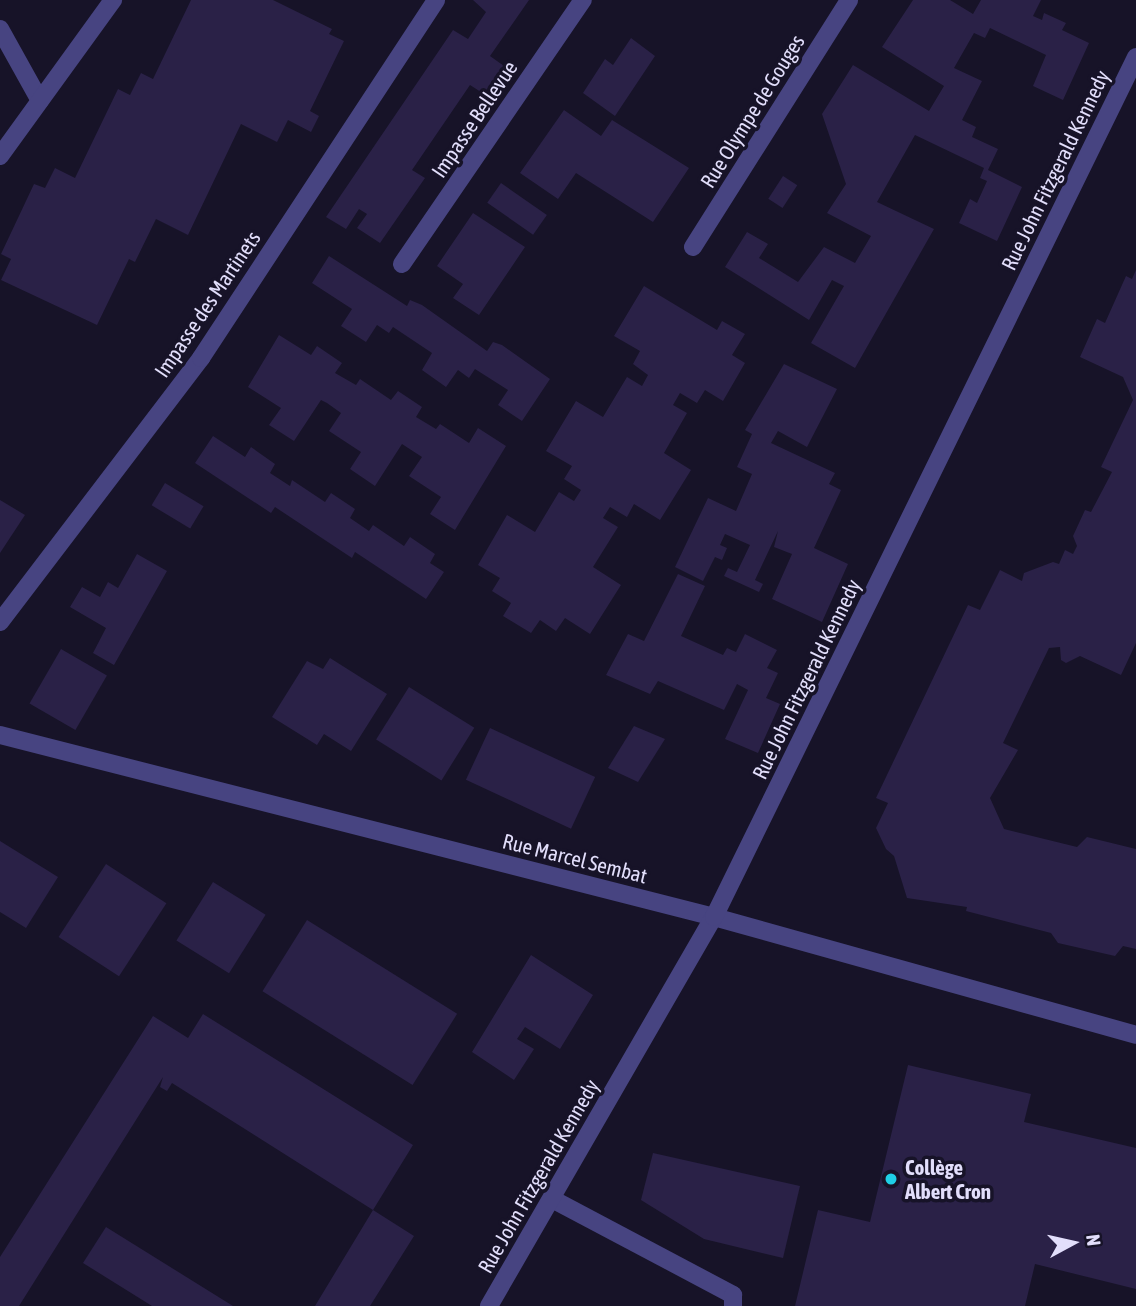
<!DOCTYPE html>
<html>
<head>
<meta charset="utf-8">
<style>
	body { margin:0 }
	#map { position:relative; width:1136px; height:1306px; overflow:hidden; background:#171328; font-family:"Asap Condensed",sans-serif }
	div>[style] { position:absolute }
	.building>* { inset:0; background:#2a2147; transform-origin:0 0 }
	.service>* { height:18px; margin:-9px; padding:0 9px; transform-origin:9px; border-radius:9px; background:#474481 }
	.minor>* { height:18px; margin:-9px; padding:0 9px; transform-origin:9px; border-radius:9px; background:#474481 }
	.dots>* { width:19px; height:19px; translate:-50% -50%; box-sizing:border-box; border:4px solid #171328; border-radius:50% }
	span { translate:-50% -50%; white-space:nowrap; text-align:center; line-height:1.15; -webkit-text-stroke:7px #171328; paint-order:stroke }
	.street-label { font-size:21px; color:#e2defb }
	.poi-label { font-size:21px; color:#e2defb; font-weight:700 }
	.left { translate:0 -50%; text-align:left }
	.north { position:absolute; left:1038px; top:1208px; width:70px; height:70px; -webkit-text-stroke:5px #171328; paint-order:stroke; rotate:82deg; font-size:19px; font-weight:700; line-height:28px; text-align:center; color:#e2defb }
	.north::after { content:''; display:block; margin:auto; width:24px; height:32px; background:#e2defb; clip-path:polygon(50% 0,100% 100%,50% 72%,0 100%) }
</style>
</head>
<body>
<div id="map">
	<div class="building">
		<div style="clip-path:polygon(191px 0,273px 0,332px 29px,329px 34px,344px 41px,310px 111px,319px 116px,311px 132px,288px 120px,277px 142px,241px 124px,188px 235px,156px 219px,135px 262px,129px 259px,97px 325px,1px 280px,11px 259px,1px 254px,34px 184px,45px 188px,55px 168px,75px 178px,118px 89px,130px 95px,141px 73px,153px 79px)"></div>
		<div style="clip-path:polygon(473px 0,529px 0,490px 56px,504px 66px,484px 94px,470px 85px,412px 170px,425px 178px,380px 243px,357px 228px,367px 214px,359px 209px,346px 229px,326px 217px,453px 30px,468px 39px,486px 12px)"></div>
		<div style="clip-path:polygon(913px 0,950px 0,973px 14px,981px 0,1041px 0,1033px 16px,1042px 20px,1044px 13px,1066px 23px,1062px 30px,1089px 43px,1063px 100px,1033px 86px,1046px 55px,990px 28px,985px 38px,974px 33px,954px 68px,982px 81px,962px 120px,976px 127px,972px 137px,998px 149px,988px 170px,1022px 187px,997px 241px,959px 223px,970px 199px,977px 203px,987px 181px,980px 178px,984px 168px,915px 135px,877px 202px,934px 229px,855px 368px,811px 343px,844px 286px,832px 280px,809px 320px,725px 267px,747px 232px,768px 244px,759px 258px,798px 282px,824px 247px,855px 263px,871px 236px,827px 213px,846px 184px,822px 114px,853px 65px,929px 111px,944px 86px,882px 47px)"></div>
		<div style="clip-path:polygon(631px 38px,655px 56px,615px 116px,583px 93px,605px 59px,613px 65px)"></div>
		<div style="clip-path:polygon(564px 110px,601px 136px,612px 120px,689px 168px,653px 222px,576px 173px,558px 199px,520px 173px)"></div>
		<div style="left:783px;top:176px;width:17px;height:27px;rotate:33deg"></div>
		<div style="left:501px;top:183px;width:56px;height:24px;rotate:35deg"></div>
		<div style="clip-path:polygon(473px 213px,525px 247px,479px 315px,453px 298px,463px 284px,437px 266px)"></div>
		<div style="clip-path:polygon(329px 256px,407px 306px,410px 300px,422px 305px,487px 351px,493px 342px,502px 345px,550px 379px,522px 421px,498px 405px,508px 390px,475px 369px,469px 378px,458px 370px,446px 387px,422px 370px,432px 353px,393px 327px,389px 333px,377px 325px,366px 342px,341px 326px,352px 309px,312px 283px)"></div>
		<div style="clip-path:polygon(1136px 270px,1136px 643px,1121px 675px,1080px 656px,1066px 663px,1061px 660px,1060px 647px,1049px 648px,1003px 743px,1018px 750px,990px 798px,1004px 829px,1077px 847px,1087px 837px,1136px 849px,1136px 949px,1123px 946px,1115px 956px,1058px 943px,1051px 933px,966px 911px,967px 907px,907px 898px,894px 856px,886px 849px,876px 828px,888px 803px,876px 798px,968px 605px,980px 610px,1000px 570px,1022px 581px,1024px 573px,1053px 562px,1059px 564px,1065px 550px,1073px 554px,1077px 546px,1073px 536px,1085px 510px,1091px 512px,1112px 472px,1101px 467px,1133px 400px,1123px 377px,1080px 357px,1097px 319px,1105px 323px,1126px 276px,1132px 279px)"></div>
		<div style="clip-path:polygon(644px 286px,717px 330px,722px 321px,745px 334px,732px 355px,745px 363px,723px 401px,705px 390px,697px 403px,680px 393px,673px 405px,687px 413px,664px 453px,691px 470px,660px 520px,634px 504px,627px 517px,610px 507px,603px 518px,618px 527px,593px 567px,621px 585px,590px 634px,565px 618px,556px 631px,540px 620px,531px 633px,503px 616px,511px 603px,492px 591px,500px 578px,478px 565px,507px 515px,535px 532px,559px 492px,574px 501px,581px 490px,564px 479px,572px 466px,546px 451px,576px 401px,603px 417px,627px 377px,642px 386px,648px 375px,633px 364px,640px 351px,614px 336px)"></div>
		<div style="clip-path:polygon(279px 335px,311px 355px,317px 346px,342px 363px,335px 373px,356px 385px,360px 379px,391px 400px,398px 391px,422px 407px,416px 417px,436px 429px,440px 424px,469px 443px,478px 428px,506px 446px,455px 530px,430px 514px,441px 497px,409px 476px,422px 457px,402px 444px,375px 486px,350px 469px,361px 452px,329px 431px,341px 413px,327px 403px,321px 400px,294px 441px,269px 425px,281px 408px,248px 387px)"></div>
		<div style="clip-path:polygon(784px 364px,837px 389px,807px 447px,778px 431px,771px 443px,835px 473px,829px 484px,841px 490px,814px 548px,848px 564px,822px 622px,772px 599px,792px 554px,774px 547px,778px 531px,755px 580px,763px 584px,759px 592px,724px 576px,728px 568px,737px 572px,750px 545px,725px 534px,720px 545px,727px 548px,722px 560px,715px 557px,703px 581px,675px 567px,708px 498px,736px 511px,752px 474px,737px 467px,752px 434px,745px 430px)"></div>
		<div style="clip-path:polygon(213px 436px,245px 457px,251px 447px,275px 464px,270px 473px,290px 486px,292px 480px,325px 502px,331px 493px,355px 509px,350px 518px,369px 531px,373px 525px,404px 546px,410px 537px,435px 554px,430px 563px,444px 572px,426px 599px,355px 552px,352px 558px,275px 507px,271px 513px,195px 463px)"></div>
		<div style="left:165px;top:483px;width:45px;height:26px;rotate:31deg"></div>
		<div style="clip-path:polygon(0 500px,25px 515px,0 553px)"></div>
		<div style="clip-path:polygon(137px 554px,167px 571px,114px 665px,93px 653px,106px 628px,70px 607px,82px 587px,100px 597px,108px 582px,118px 588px)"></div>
		<div style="clip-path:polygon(678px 574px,705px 586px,681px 636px,723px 655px,727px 648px,736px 652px,745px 634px,777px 650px,767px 668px,778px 673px,766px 698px,780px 704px,758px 753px,725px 739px,748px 690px,737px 684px,724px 710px,658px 681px,650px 694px,606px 675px,628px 634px,644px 641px)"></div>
		<div style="left:61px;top:649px;width:53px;height:63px;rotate:30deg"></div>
		<div style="clip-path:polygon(330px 658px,387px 694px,351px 751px,324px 734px,317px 745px,272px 717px,307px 661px,323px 669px)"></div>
		<div style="left:409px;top:687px;width:77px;height:62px;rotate:32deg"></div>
		<div style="clip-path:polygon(634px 726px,665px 739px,638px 782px,608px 768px)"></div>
		<div style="left:490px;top:728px;width:116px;height:57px;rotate:25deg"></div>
		<div style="clip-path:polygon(0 841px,58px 877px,26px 928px,0 912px)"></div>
		<div style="left:106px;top:864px;width:72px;height:87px;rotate:33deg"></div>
		<div style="left:213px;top:882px;width:62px;height:69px;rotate:32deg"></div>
		<div style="left:307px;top:920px;width:177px;height:84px;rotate:32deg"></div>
		<div style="clip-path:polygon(531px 955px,593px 995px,560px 1049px,525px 1027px,517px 1039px,534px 1049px,514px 1080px,472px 1052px)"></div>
		<div style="clip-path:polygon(203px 1014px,413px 1145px,373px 1210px,414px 1236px,370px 1306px,315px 1306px,373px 1210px,172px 1083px,167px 1091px,160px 1087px,163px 1077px,19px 1306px,0 1306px,0 1257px,153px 1016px,188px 1038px)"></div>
		<div style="clip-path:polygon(908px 1065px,1031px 1094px,1024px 1122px,1136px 1148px,1136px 1289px,1035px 1264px,1025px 1306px,795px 1306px,818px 1210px,870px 1222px)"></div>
		<div style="clip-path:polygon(653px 1153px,800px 1186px,783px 1258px,704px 1239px,641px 1200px)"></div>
		<div style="clip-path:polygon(106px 1227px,233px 1306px,152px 1306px,83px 1263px)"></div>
	</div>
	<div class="service">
		<div style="left:0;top:29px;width:82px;rotate:60.9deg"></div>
		<div style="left:0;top:156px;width:193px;rotate:-54.1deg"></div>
		<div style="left:552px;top:1199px;width:205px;rotate:27.9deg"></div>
		<div style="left:733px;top:1295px;width:11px;rotate:90deg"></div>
	</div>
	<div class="minor">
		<div style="left:693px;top:247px;width:292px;rotate:-57.7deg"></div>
		<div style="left:402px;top:264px;width:320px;rotate:-55.6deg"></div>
		<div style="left:0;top:622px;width:332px;rotate:-52.7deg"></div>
		<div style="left:201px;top:358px;width:428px;rotate:-56.7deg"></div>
		<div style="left:0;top:735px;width:737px;rotate:14.3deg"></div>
		<div style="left:714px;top:917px;width:438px;rotate:15.6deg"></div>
		<div style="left:489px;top:1306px;width:449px;rotate:-60deg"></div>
		<div style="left:714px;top:917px;width:958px;rotate:-63.86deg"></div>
	</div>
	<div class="dots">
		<div style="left:891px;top:1179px;background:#1fcfe6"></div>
	</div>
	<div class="street-label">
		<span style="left:752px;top:111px;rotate:-58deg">Rue Olympe de Gouges</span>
		<span style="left:474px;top:119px;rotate:-56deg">Impasse Bellevue</span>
		<span style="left:1055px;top:170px;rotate:-64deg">Rue John Fitzgerald Kennedy</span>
		<span style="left:207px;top:304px;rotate:-56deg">Impasse des Martinets</span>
		<span style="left:806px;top:679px;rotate:-64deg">Rue John Fitzgerald Kennedy</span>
		<span style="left:575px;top:858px;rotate:14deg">Rue Marcel Sembat</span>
		<span style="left:538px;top:1176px;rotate:-60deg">Rue John Fitzgerald Kennedy</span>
	</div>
	<div class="poi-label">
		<span class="left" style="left:905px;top:1179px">Collège<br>Albert Cron</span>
	</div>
	<div class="north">N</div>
</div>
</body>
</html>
